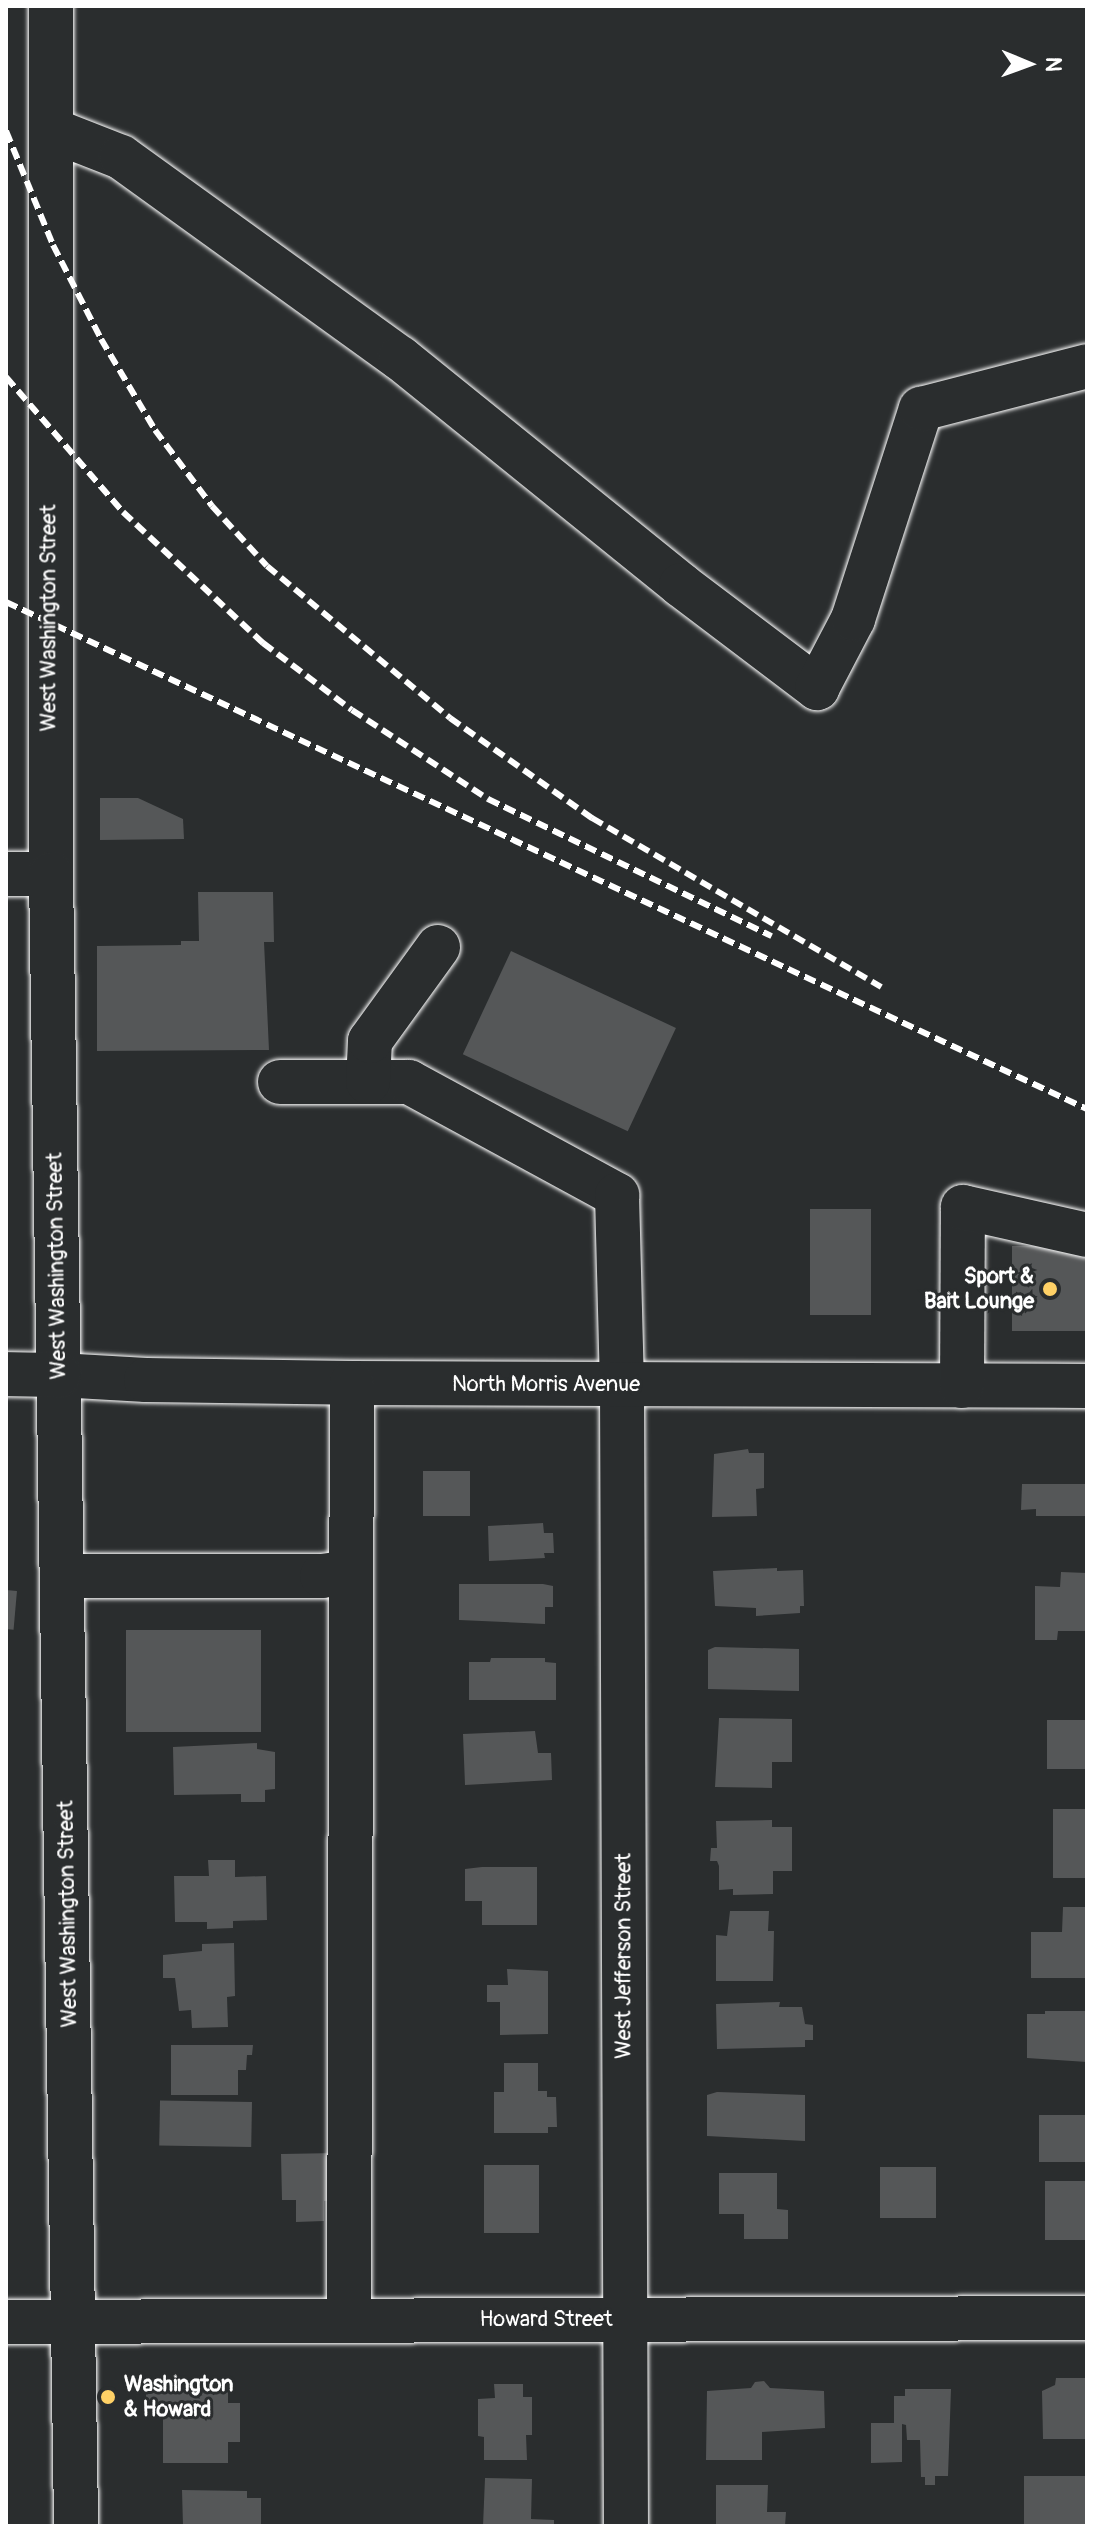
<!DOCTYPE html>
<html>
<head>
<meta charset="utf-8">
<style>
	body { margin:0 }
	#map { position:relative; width:1093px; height:2532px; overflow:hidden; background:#2a2d2e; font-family:Pangolin,sans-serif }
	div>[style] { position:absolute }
	.building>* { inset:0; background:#555758; transform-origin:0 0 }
	.roads { filter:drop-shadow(0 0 2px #fff) drop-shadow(0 0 2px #fff) }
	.minor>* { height:44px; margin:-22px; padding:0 22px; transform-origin:22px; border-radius:22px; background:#2a2d2e }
	.major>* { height:44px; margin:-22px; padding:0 22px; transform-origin:22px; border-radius:22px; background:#2a2d2e }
	.rail>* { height:6px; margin-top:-3px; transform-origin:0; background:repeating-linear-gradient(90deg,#fff 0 12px,transparent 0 18px) }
	.dots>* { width:22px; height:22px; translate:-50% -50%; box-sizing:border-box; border:4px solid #2a2d2e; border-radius:50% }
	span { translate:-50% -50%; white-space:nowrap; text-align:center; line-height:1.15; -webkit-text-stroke:6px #2a2d2e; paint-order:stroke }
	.street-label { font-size:22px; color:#fff }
	.poi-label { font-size:22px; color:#fff; font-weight:700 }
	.right { translate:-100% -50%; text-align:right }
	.left { translate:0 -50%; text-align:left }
	.frame { position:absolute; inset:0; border:8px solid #fff; pointer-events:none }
	.north { position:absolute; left:989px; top:24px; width:80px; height:80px; -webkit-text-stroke:6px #2a2d2e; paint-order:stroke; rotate:91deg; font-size:22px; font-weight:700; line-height:32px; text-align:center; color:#fff }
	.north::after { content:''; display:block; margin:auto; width:28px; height:36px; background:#fff; clip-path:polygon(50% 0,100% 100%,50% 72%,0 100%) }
</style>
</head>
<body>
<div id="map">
	<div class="building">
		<div style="clip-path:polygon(100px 798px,138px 798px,183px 819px,184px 839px,100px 840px)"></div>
		<div style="clip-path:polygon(198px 892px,273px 892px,274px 942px,264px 942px,269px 1050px,97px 1051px,97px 946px,181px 945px,181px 941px,199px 941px)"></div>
		<div style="left:511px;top:951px;width:182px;height:114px;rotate:25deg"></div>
		<div style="left:810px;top:1209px;width:61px;height:106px"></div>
		<div style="left:1087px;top:1246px;width:85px;height:75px;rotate:90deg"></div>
		<div style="clip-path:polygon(748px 1449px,749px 1453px,764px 1453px,764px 1488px,756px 1489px,757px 1516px,712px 1517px,714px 1454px)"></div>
		<div style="left:423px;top:1471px;width:47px;height:45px"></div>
		<div style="clip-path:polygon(1022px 1484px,1087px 1484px,1087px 1516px,1036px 1516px,1036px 1509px,1021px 1510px)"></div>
		<div style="clip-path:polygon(543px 1523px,544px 1533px,553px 1533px,554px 1553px,544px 1553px,545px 1558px,489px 1561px,488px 1526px)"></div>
		<div style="clip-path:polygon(777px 1568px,777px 1571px,803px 1570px,804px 1606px,800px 1606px,800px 1613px,756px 1616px,756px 1608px,715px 1606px,713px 1571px)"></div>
		<div style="clip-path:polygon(1061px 1572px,1087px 1573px,1087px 1631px,1058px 1631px,1057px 1640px,1035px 1640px,1035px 1586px,1060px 1587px)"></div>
		<div style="clip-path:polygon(459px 1584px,543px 1584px,553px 1586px,553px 1607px,545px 1607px,545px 1624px,459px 1620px)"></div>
		<div style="left:6px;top:1590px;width:11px;height:39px;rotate:5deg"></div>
		<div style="left:126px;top:1630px;width:135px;height:102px"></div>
		<div style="clip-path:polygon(715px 1647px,799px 1649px,799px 1691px,708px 1689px,708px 1650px)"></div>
		<div style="clip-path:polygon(491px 1658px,545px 1658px,545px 1662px,556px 1663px,556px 1700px,469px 1700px,469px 1662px,490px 1662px)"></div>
		<div style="clip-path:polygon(719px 1718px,792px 1719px,792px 1762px,772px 1762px,772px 1788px,715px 1787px)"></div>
		<div style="left:1087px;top:1720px;width:49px;height:40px;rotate:90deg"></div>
		<div style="clip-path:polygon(535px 1731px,538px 1753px,551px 1753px,552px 1780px,465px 1785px,463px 1734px)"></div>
		<div style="clip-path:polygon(257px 1743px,257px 1749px,275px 1752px,275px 1789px,265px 1790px,265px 1802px,241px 1802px,241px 1794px,174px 1795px,173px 1747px)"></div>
		<div style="left:1087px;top:1809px;width:69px;height:34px;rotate:90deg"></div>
		<div style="clip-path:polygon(772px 1820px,772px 1827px,792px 1827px,792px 1871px,773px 1871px,773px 1894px,733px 1895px,733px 1889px,719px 1890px,719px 1866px,717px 1861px,710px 1861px,711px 1848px,717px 1848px,716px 1821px)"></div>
		<div style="clip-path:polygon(208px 1860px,235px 1860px,235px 1877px,266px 1876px,267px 1920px,233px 1921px,233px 1928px,207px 1929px,207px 1922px,175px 1922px,174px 1876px,209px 1876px)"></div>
		<div style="clip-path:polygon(482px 1867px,537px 1867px,537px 1925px,482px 1925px,482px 1901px,465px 1901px,465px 1869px)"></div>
		<div style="clip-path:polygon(1063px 1907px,1087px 1907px,1087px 1978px,1031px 1978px,1031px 1932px,1062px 1932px)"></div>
		<div style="clip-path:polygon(730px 1911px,769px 1911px,768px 1931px,774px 1931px,773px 1981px,716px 1981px,716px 1935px,727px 1936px)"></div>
		<div style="clip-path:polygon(234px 1943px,235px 1996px,227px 1997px,228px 2027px,192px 2028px,191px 2010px,179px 2011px,175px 1978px,163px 1978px,163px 1955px,202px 1951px,202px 1944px)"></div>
		<div style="clip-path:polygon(507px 1969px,548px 1971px,548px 2034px,500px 2035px,500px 2002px,487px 2002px,487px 1985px,508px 1985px)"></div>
		<div style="clip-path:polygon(780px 2002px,779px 2007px,802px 2007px,805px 2024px,813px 2025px,813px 2040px,805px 2040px,805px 2047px,717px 2049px,716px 2004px)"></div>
		<div style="clip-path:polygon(1045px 2011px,1087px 2011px,1087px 2062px,1027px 2058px,1027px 2014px,1045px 2014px)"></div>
		<div style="clip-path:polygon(171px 2045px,253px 2045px,252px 2055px,247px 2055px,246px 2070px,238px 2070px,238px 2095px,171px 2095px)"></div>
		<div style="clip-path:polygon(504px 2063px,538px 2063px,538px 2091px,547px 2091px,547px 2097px,556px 2097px,557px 2127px,548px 2127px,548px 2133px,494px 2133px,494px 2092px,504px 2092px)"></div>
		<div style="clip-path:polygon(717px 2092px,805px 2095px,805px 2141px,707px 2136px,707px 2095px)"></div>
		<div style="left:252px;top:2102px;width:45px;height:92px;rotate:91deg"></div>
		<div style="left:1087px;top:2115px;width:47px;height:48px;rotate:90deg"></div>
		<div style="clip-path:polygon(337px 2153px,338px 2200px,324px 2201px,324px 2221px,296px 2222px,296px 2200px,282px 2200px,281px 2154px)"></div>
		<div style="left:484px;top:2165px;width:55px;height:68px"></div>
		<div style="left:880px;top:2167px;width:56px;height:51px"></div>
		<div style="clip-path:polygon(719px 2173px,777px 2173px,777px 2209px,788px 2210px,788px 2239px,744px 2239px,744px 2214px,719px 2214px)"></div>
		<div style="left:1045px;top:2181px;width:42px;height:59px"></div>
		<div style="clip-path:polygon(1056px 2378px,1085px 2378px,1087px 2439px,1043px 2439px,1042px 2391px,1055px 2385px)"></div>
		<div style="clip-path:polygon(146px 2379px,167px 2379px,167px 2383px,228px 2382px,228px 2403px,240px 2403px,240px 2442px,228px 2442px,228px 2463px,163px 2463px,163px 2403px,146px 2403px)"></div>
		<div style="clip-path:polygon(764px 2381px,770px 2388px,824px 2391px,825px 2428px,762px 2432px,762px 2460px,706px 2460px,707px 2391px,751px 2388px,755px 2382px)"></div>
		<div style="clip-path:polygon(494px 2384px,523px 2384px,523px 2397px,532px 2397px,532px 2435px,526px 2435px,527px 2460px,484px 2460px,484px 2437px,478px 2436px,478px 2399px,495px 2398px)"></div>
		<div style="clip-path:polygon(905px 2389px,951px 2389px,948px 2476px,935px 2476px,935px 2485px,925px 2485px,925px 2477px,921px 2477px,920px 2440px,907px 2440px,906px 2425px,902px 2424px,902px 2462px,871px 2463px,871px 2423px,894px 2423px,894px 2396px,905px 2396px)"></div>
		<div style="left:1024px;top:2476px;width:63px;height:50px"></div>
		<div style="clip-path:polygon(485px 2478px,532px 2479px,531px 2519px,554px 2520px,554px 2526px,483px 2526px)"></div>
		<div style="clip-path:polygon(716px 2485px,768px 2485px,767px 2512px,786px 2512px,785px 2526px,716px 2526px)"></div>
		<div style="clip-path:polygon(182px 2490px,247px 2491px,247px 2498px,261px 2498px,261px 2526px,183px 2526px)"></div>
	</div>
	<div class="roads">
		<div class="minor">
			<div style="left:52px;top:130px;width:74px;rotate:21.4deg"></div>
			<div style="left:121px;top:157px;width:344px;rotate:35.8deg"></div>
			<div style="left:400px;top:358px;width:361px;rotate:38.9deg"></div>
			<div style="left:681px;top:585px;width:171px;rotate:37.1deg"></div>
			<div style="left:817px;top:688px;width:78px;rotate:-62.4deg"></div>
			<div style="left:853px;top:619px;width:221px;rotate:-72.1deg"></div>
			<div style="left:921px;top:409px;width:171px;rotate:-14.5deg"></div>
			<div style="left:6px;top:874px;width:45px"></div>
			<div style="left:280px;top:1082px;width:129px"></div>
			<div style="left:409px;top:1082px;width:237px;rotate:28.5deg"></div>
			<div style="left:617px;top:1195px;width:191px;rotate:88.5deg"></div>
			<div style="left:622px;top:1386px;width:1140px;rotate:89.8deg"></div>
			<div style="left:368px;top:1082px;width:41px;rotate:-87.2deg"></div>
			<div style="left:370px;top:1041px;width:116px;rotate:-54.1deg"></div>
			<div style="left:59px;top:1375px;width:87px;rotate:3.3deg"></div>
			<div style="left:146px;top:1380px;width:206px;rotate:0.8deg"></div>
			<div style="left:352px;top:1383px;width:735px;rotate:0.23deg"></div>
			<div style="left:962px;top:1386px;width:179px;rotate:-89.7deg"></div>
			<div style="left:963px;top:1207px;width:127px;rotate:12.7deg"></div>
			<div style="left:62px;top:1576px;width:260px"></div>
			<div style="left:322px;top:1576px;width:27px;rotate:-8deg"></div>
			<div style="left:349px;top:2320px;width:937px;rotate:-89.82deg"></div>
			<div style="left:6px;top:2322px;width:1081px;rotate:-0.21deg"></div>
		</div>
		<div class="major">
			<div style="left:51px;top:6px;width:868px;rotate:90deg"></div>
			<div style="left:51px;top:874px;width:1652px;rotate:89.13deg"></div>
			<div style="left:6px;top:1374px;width:53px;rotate:1.1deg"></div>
		</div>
	</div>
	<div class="rail">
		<div style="left:6px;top:131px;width:123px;rotate:67.6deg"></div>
		<div style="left:53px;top:245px;width:106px;rotate:62.9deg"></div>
		<div style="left:101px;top:339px;width:106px;rotate:59.3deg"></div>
		<div style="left:155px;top:430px;width:95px;rotate:53.1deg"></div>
		<div style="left:212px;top:506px;width:81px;rotate:47.5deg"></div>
		<div style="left:267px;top:566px;width:238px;rotate:39.7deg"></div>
		<div style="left:450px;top:718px;width:174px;rotate:35.2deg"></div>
		<div style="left:592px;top:818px;width:335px;rotate:30.3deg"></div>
		<div style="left:6px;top:377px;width:179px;rotate:49.1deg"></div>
		<div style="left:123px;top:512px;width:192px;rotate:43.1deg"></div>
		<div style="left:263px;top:643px;width:111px;rotate:37deg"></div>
		<div style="left:352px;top:710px;width:163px;rotate:33.2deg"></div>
		<div style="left:488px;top:799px;width:315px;rotate:25.8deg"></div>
		<div style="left:6px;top:602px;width:1194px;rotate:25.13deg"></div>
	</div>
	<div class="dots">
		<div style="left:1050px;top:1289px;background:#ffd166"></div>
		<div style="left:108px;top:2397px;background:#ffd166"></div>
	</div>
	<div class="street-label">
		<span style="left:49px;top:618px;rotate:-90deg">West Washington Street</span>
		<span style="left:57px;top:1266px;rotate:-91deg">West Washington Street</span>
		<span style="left:546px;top:1385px">North Morris Avenue</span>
		<span style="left:68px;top:1914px;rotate:-91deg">West Washington Street</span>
		<span style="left:624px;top:1956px;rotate:-90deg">West Jefferson Street</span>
		<span style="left:546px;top:2320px">Howard Street</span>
	</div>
	<div class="poi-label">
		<span class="right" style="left:1034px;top:1289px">Sport &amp;<br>Bait Lounge</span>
		<span class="left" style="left:124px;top:2397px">Washington<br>&amp; Howard</span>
	</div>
	<div class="frame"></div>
	<div class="north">N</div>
</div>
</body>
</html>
